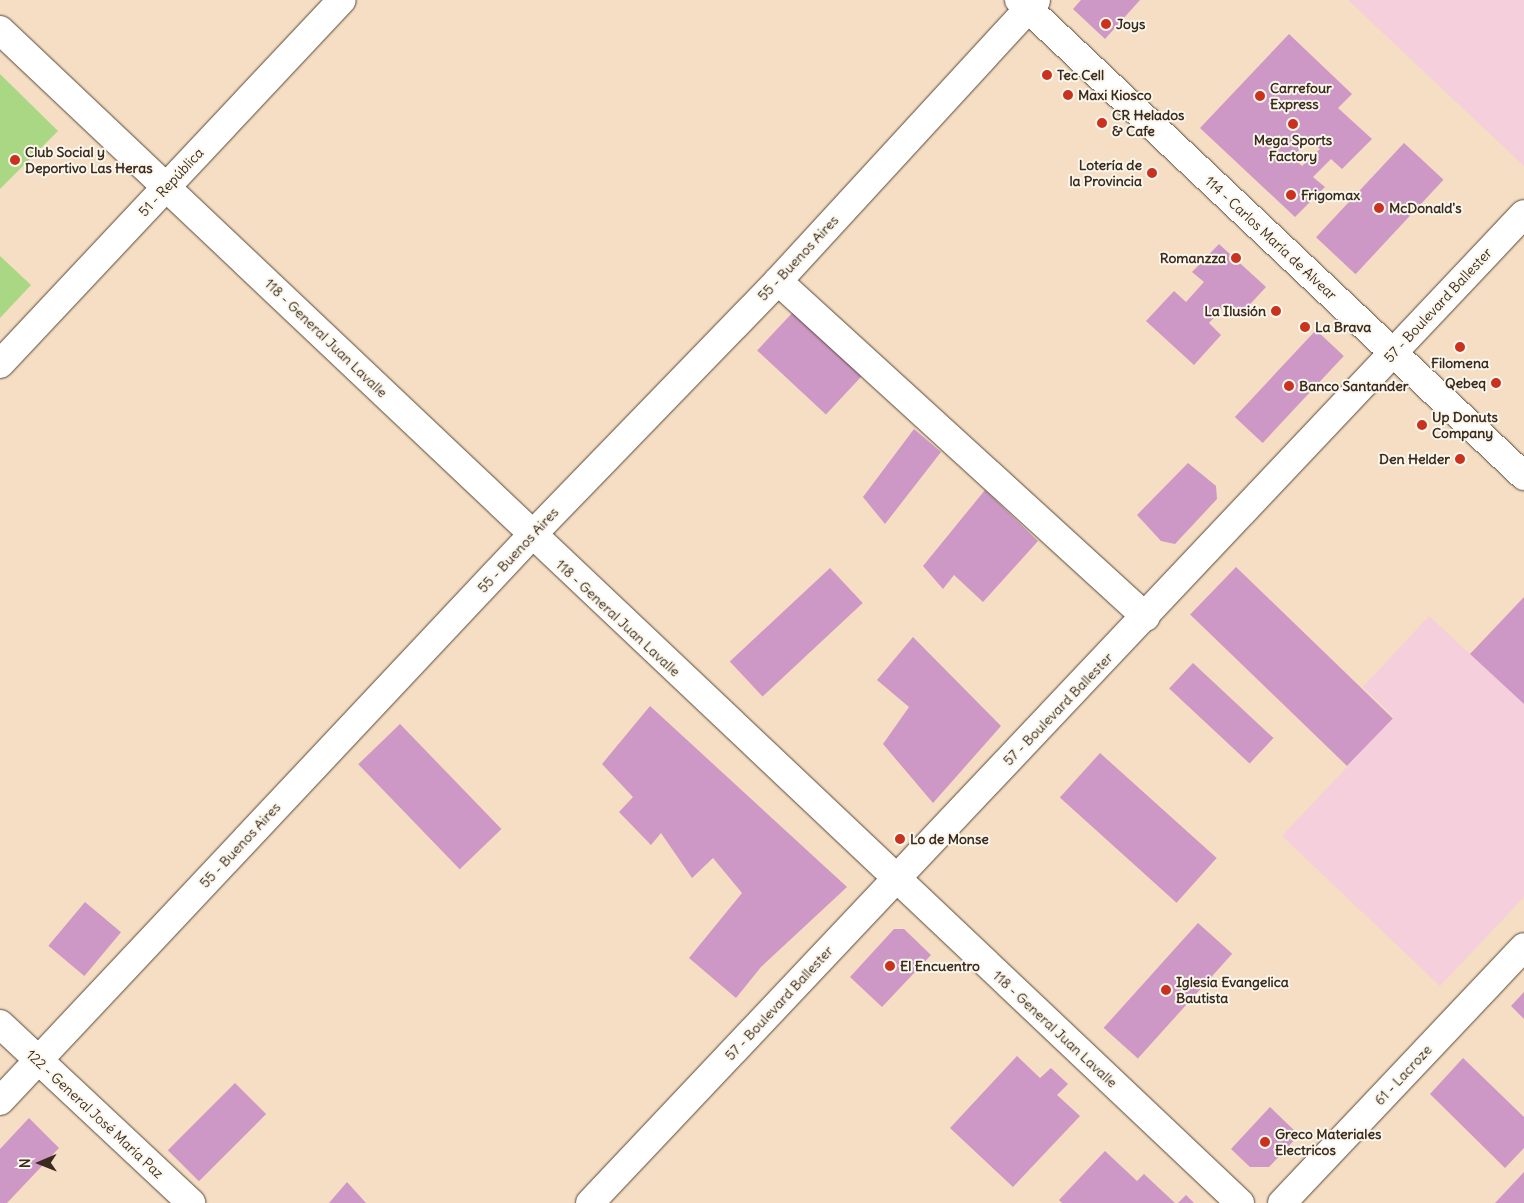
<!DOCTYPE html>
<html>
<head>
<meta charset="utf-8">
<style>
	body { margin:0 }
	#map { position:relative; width:1524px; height:1203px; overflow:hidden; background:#f5dec3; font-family:Delius,sans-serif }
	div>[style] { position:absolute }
	.built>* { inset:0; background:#f5cfdb }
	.green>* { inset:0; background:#aad784 }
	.building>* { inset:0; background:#cd98c5; transform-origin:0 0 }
	.roads { filter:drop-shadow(0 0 1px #574537) drop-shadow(0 0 1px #574537) }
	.minor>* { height:28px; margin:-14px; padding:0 14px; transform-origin:14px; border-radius:14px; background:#fff }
	.dots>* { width:14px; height:14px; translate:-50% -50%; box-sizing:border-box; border:2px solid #fbf7ec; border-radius:50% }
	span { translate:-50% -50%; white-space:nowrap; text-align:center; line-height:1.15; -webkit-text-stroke:4px #fbf7ec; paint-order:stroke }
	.poi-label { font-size:14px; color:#3b2a1e; font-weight:700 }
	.left { translate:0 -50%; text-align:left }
	.right { translate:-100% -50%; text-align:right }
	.street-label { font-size:14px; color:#3b2a1e }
	.north { position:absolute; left:15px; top:1138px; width:50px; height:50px; -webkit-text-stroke:4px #fbf7ec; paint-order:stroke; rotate:269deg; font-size:14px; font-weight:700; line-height:20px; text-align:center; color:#3b2a1e }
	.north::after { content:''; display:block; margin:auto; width:18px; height:22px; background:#3b2a1e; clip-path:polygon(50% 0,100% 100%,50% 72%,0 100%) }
</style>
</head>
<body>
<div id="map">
	<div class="built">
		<div style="clip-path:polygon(1348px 0,1524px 0,1524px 166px)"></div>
		<div style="clip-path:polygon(1429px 616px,1524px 704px,1524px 897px,1440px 986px,1282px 836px,1394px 717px,1363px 687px)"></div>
	</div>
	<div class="green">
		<div style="clip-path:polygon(0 74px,58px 131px,0 189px)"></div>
		<div style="clip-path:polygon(0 256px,31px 285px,0 318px)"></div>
	</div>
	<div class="building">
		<div style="clip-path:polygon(1081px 0,1140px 0,1105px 39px,1073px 9px)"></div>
		<div style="clip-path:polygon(evenodd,1289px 34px,1352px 94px,1338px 108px,1372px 139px,1342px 169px,1331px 159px,1313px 177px,1325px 187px,1295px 217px,1200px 128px,1289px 34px,1310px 139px,1320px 149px,1302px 166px,1292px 157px,1310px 139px)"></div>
		<div style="left:1404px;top:143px;width:54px;height:129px;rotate:43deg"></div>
		<div style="clip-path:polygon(1219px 244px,1266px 287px,1240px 315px,1227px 303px,1209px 323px,1221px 335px,1194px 365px,1146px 321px,1174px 291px,1186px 302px,1204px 282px,1192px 272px)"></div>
		<div style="left:794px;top:311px;width:94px;height:54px;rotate:43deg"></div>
		<div style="left:1316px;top:330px;width:38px;height:119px;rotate:43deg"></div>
		<div style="clip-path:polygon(914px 429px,941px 452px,885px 524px,863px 497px)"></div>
		<div style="clip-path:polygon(1188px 463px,1216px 486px,1217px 499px,1175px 544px,1161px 541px,1137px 515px)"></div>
		<div style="clip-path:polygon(985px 490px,1038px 541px,983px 602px,954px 575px,943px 589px,923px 566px)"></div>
		<div style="left:1236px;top:567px;width:218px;height:66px;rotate:44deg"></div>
		<div style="left:830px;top:568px;width:48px;height:137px;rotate:47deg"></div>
		<div style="clip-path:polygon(1524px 597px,1524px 704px,1470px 654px)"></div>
		<div style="clip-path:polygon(913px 637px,1001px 726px,933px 803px,883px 744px,909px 707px,877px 680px)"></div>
		<div style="left:1193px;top:663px;width:110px;height:35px;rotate:43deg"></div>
		<div style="clip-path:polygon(650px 706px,847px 887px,761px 967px,736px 998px,689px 958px,742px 893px,713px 858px,692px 878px,661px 833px,651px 845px,619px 812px,633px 797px,602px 764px)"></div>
		<div style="left:400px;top:724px;width:146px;height:58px;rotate:46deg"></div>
		<div style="left:1100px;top:753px;width:157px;height:60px;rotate:42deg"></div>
		<div style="left:85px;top:902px;width:47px;height:57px;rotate:40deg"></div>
		<div style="left:1198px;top:923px;width:46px;height:141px;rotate:42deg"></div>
		<div style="clip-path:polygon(894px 929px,904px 929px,931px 955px,882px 1007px,850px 977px)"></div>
		<div style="clip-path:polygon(1524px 992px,1524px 1019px,1511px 1006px)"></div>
		<div style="clip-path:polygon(1017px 1056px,1040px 1078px,1051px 1068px,1068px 1084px,1057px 1095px,1080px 1116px,1013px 1187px,950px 1128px)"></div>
		<div style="clip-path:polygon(1463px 1058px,1524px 1117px,1524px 1148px,1505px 1168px,1430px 1094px)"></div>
		<div style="left:235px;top:1083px;width:44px;height:95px;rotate:45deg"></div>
		<div style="clip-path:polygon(1270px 1107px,1299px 1135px,1269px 1167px,1250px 1167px,1231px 1149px)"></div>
		<div style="clip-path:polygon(29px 1118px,59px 1148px,7px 1203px,0 1203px,0 1149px)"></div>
		<div style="clip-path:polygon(1105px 1151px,1137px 1181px,1144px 1174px,1175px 1203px,1062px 1203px,1059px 1200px)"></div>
		<div style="clip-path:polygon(1524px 1172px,1524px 1203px,1495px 1203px)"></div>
		<div style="clip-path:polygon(347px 1182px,366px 1203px,329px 1203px)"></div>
		<div style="clip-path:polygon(1186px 1195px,1194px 1203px,1178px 1203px)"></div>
	</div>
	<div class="roads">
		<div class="minor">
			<div style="left:1019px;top:0;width:694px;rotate:43.31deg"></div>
			<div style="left:0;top:30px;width:1707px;rotate:43.41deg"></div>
			<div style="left:778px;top:281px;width:498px;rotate:42.4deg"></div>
			<div style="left:0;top:364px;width:499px;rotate:-46.8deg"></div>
			<div style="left:0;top:1024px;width:262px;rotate:43.1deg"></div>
			<div style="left:0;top:1101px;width:775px;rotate:-46.78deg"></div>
			<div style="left:531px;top:536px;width:355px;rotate:-45.9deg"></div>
			<div style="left:778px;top:281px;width:381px;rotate:-47.4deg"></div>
			<div style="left:590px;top:1203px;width:1360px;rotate:-46.64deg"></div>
			<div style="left:1282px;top:1203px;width:352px;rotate:-46.6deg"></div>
		</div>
	</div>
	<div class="dots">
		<div style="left:1106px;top:24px;background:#c8321e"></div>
		<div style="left:1047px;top:75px;background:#c8321e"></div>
		<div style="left:1068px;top:95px;background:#c8321e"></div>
		<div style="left:1260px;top:96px;background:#c8321e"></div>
		<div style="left:1102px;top:123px;background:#c8321e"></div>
		<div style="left:1293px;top:124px;background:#c8321e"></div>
		<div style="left:15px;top:160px;background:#c8321e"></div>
		<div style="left:1152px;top:173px;background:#c8321e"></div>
		<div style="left:1291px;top:195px;background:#c8321e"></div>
		<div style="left:1379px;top:208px;background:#c8321e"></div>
		<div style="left:1236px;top:258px;background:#c8321e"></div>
		<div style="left:1276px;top:311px;background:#c8321e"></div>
		<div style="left:1305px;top:327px;background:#c8321e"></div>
		<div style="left:1460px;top:347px;background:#c8321e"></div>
		<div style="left:1496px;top:383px;background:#c8321e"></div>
		<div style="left:1289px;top:386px;background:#c8321e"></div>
		<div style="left:1422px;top:425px;background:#c8321e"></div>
		<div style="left:1460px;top:459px;background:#c8321e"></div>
		<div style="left:900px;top:839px;background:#c8321e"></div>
		<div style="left:890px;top:966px;background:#c8321e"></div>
		<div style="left:1166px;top:990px;background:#c8321e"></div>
		<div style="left:1265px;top:1142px;background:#c8321e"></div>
	</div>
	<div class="poi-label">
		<span class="left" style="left:1116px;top:24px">Joys</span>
		<span class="left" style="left:1057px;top:75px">Tec Cell</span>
		<span class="left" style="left:1270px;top:96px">Carrefour<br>Express</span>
		<span class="left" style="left:1078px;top:95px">Maxi Kiosco</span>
		<span class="left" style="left:1112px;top:123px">CR Helados<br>&amp; Cafe</span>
		<span style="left:1293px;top:148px">Mega Sports<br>Factory</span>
		<span class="left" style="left:25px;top:160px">Club Social y<br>Deportivo Las Heras</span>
		<span class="right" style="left:1142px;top:173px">Lotería de<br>la Provincia</span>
		<span class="left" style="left:1301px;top:195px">Frigomax</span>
		<span class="left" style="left:1389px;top:208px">McDonald's</span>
		<span class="right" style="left:1226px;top:258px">Romanzza</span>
		<span class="right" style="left:1266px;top:311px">La Ilusión</span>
		<span class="left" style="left:1315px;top:327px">La Brava</span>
		<span style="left:1460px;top:363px">Filomena</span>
		<span class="right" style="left:1486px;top:383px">Qebeq</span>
		<span class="left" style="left:1299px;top:386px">Banco Santander</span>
		<span class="left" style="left:1432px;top:425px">Up Donuts<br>Company</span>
		<span class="right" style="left:1450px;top:459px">Den Helder</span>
		<span class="left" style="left:910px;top:839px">Lo de Monse</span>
		<span class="left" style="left:900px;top:966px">El Encuentro</span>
		<span class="left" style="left:1176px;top:990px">Iglesia Evangelica<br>Bautista</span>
		<span class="left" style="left:1275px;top:1142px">Greco Materiales<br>Electricos</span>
	</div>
	<div class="street-label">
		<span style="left:171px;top:182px;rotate:-47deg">51 - República</span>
		<span style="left:1271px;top:238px;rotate:43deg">114 - Carlos María de Alvear</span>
		<span style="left:798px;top:258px;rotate:-47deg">55 - Buenos Aires</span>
		<span style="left:1438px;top:305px;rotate:-47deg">57 - Boulevard Ballester</span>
		<span style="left:326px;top:338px;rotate:44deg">118 - General Juan Lavalle</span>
		<span style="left:518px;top:550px;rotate:-47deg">55 - Buenos Aires</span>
		<span style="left:618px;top:618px;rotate:43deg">118 - General Juan Lavalle</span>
		<span style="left:1058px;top:709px;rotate:-46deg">57 - Boulevard Ballester</span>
		<span style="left:240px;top:845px;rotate:-47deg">55 - Buenos Aires</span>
		<span style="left:779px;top:1003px;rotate:-47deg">57 - Boulevard Ballester</span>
		<span style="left:1055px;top:1029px;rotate:43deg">118 - General Juan Lavalle</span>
		<span style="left:1403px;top:1075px;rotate:-47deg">61 - Lacroze</span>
		<span style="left:95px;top:1114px;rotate:43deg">122 - General José María Paz</span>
	</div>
	<div class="north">N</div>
</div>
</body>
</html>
